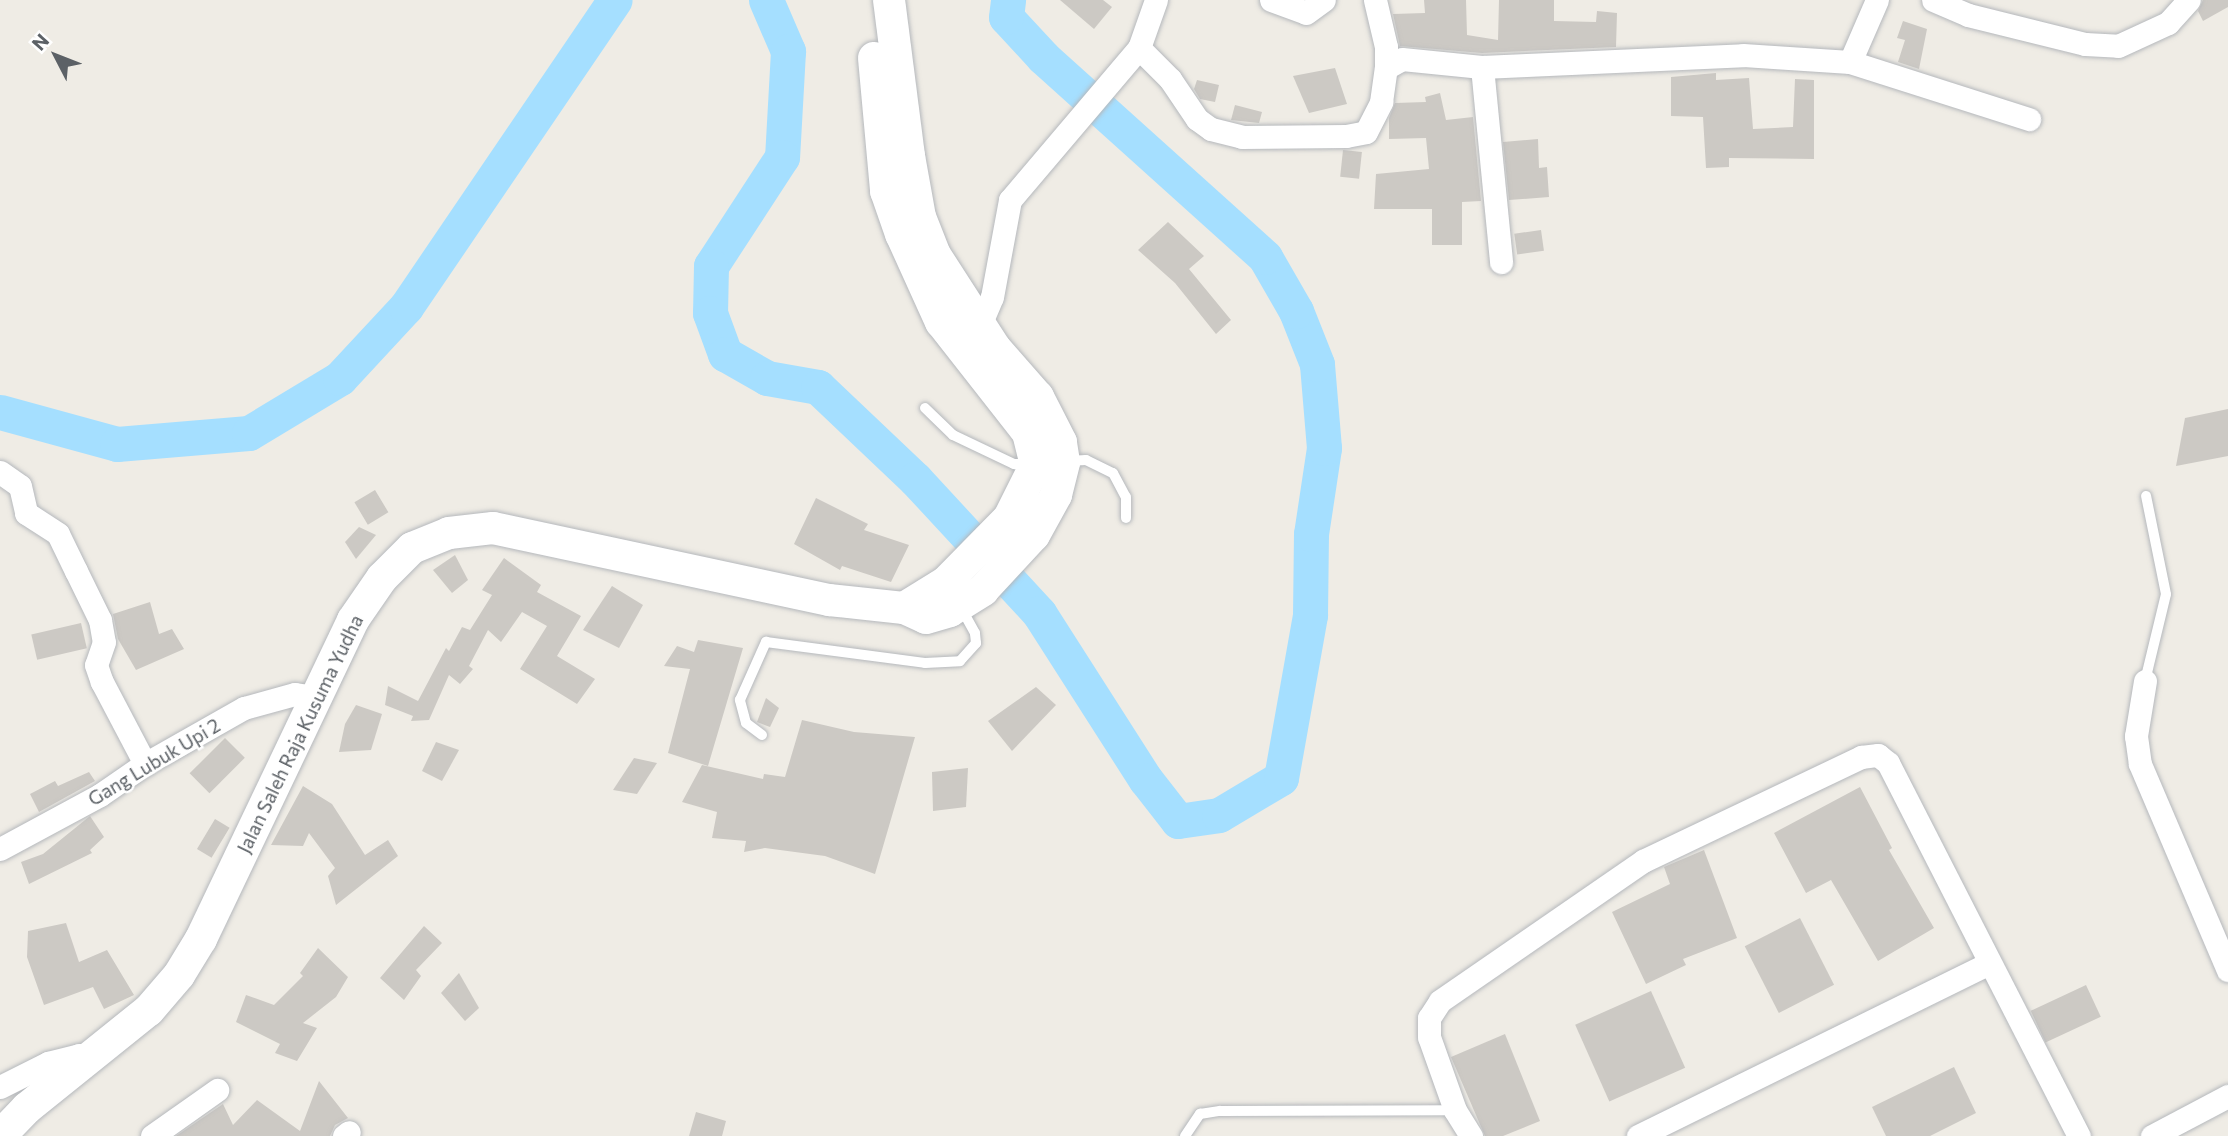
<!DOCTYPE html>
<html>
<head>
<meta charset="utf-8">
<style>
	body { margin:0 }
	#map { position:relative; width:2228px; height:1136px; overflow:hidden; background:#efece5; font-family:Commissioner,sans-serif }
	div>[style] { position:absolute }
	.river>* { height:35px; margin:-17.5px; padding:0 17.5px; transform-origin:17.5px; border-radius:17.5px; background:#a5dfff }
	.building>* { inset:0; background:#ccc9c4; transform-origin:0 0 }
	.roads { filter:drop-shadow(0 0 2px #b5b8bc) drop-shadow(0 0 2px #b5b8bc) }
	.lane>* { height:10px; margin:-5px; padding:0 5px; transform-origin:5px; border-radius:5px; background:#fff }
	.street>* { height:23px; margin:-11.5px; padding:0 11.5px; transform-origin:11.5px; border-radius:11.5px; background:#fff }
	.secondary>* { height:32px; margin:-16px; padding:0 16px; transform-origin:16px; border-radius:16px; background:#fff }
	span { translate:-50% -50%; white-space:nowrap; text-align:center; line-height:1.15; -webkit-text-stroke:5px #fff; paint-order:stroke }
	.street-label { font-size:19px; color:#5c6166 }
	.north { position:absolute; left:21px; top:21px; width:70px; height:70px; -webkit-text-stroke:5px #fff; paint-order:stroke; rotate:312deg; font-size:19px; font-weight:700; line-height:28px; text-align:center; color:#5c6166 }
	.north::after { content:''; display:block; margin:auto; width:24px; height:32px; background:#5c6166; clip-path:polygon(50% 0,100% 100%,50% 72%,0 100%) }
</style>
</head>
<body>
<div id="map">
	<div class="river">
		<div style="left:766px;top:0;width:56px;rotate:66.7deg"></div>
		<div style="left:788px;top:51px;width:106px;rotate:93.2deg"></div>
		<div style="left:782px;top:157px;width:130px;rotate:123.1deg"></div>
		<div style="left:711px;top:266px;width:47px;rotate:91.2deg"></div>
		<div style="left:710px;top:313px;width:44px;rotate:69.9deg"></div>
		<div style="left:725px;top:354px;width:48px;rotate:29.7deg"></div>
		<div style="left:767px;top:378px;width:52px;rotate:10deg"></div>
		<div style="left:818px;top:387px;width:134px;rotate:43.5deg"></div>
		<div style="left:915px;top:479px;width:183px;rotate:47.2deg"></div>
		<div style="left:1039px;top:613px;width:198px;rotate:57.4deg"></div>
		<div style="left:1146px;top:780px;width:52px;rotate:52deg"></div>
		<div style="left:1178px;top:821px;width:41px;rotate:-8.3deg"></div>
		<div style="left:1219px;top:815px;width:72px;rotate:-30.8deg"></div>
		<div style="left:1281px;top:778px;width:166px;rotate:-79.9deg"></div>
		<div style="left:1310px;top:615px;width:81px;rotate:-89.3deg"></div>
		<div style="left:1311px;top:534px;width:87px;rotate:-81.4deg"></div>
		<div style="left:1324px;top:448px;width:84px;rotate:-94.8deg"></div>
		<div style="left:1317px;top:364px;width:57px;rotate:-111.6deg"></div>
		<div style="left:1296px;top:311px;width:62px;rotate:-119.9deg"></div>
		<div style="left:1265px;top:257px;width:299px;rotate:-138deg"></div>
		<div style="left:1043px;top:57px;width:54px;rotate:-132.8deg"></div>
		<div style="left:1006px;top:17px;width:17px;rotate:-83deg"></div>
		<div style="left:0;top:412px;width:121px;rotate:15.3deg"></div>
		<div style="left:117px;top:444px;width:132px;rotate:-4.8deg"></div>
		<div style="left:249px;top:433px;width:106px;rotate:-31.1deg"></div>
		<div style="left:340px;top:378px;width:97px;rotate:-47.1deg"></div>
		<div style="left:406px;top:307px;width:371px;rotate:-55.8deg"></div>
	</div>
	<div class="building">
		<div style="clip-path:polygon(1060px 0,1103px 0,1112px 7px,1094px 29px)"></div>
		<div style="clip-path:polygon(1424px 0,1466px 0,1467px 35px,1498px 40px,1499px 0,1554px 0,1554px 21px,1596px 22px,1597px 11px,1617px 13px,1616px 47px,1482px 53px,1400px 46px,1393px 14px,1425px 13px)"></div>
		<div style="clip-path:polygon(2203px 0,2228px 0,2228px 7px,2203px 21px,2198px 11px)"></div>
		<div style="clip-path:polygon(1903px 21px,1927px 29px,1919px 69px,1898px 62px,1905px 40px,1897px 38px)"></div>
		<div style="clip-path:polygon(1335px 68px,1347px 104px,1309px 113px,1293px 76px)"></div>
		<div style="clip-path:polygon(1716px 73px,1716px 80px,1749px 78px,1753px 129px,1793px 127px,1795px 79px,1814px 80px,1814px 159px,1729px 158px,1729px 167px,1706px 168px,1703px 117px,1671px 116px,1671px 77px)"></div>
		<div style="clip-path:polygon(1197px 80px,1219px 85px,1215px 102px,1200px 99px,1194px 89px)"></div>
		<div style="clip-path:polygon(1440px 93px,1446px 120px,1473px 117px,1481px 201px,1462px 202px,1462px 245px,1432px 245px,1432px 209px,1374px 209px,1376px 174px,1429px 169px,1426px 138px,1389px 139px,1389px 118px,1395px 103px,1426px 102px,1425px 97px)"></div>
		<div style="clip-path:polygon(1235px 105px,1262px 112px,1259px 123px,1231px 120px)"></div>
		<div style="clip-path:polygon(1538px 139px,1539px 168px,1547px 167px,1549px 197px,1509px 200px,1503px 142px)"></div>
		<div style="left:1343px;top:150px;width:19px;height:27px;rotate:6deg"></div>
		<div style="clip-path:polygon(1168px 222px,1204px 256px,1189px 269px,1231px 320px,1216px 334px,1175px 283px,1138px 250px)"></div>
		<div style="left:1541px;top:230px;width:21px;height:27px;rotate:82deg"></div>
		<div style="clip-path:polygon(2228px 409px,2228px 456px,2176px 466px,2185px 418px)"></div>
		<div style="left:375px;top:490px;width:26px;height:24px;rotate:59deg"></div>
		<div style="clip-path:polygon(816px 498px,868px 524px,864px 530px,909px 545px,891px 582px,842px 566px,840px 570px,794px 544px)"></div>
		<div style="clip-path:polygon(359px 527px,376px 535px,356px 559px,345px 542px)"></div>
		<div style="clip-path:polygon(455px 555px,468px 580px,452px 593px,433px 570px)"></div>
		<div style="clip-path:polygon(504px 558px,541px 585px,537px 592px,581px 616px,557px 656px,595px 679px,577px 704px,520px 669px,547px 626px,522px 612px,501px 642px,488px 630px,469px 666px,473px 669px,460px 684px,449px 675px,429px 720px,411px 721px,413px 716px,385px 705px,388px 686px,418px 701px,446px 648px,449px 651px,462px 627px,470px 630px,492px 595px,482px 590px)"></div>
		<div style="clip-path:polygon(612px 586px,643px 605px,619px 648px,583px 630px)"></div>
		<div style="clip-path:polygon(150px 602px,159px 634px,172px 629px,184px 649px,136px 670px,118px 639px,113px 614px)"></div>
		<div style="left:81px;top:623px;width:26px;height:51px;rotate:77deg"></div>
		<div style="clip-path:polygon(698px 640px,743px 648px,708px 766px,668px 753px,690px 669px,664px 666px,677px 646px,694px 652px)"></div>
		<div style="clip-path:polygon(1036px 687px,1056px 705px,1012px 751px,988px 721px)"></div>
		<div style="clip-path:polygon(766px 698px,779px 708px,770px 727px,757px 722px)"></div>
		<div style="clip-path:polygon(356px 705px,382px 714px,371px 750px,339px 752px,345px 724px)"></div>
		<div style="clip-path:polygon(802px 720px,854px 732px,915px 737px,875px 874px,825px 856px,765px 848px,744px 852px,746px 841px,712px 838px,717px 812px,682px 802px,702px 765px,763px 779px,764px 774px,785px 777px)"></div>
		<div style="left:225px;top:738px;width:28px;height:50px;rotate:45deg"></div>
		<div style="clip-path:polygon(436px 742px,459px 750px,442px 781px,422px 771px)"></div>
		<div style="clip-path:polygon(634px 758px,657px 763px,637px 794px,613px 790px)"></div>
		<div style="clip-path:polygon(968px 768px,966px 807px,933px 811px,932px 772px)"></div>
		<div style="clip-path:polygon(89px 772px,95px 781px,39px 812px,30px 794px,55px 781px,58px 786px)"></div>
		<div style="clip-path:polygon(303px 786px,332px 804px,365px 855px,388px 840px,398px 856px,336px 905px,328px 876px,335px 868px,309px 833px,303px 846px,271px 845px)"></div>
		<div style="clip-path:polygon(1860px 787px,1892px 848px,1889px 850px,1934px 928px,1878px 961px,1831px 880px,1806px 893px,1774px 833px)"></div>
		<div style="clip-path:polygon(90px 816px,104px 837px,90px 850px,92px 853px,29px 884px,21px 862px,43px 854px)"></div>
		<div style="left:215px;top:819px;width:17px;height:35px;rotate:31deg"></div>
		<div style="clip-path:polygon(1704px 850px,1737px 938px,1683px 959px,1686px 965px,1646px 984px,1612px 912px,1670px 884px,1664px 867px)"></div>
		<div style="left:1800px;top:918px;width:75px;height:62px;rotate:63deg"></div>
		<div style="clip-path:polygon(66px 923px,79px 962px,107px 950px,134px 995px,104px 1009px,93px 987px,44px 1005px,27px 957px,28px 931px)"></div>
		<div style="clip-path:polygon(424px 926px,442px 943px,416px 970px,421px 976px,404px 1000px,380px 978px)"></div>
		<div style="clip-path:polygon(318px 948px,348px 977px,336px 997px,303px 1023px,317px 1028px,297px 1061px,275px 1053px,280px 1044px,236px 1022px,246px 995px,274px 1005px,303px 976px,300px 973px)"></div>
		<div style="clip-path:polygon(459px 973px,479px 1008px,465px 1021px,441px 993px)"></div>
		<div style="left:2086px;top:985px;width:35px;height:61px;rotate:65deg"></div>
		<div style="left:1651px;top:991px;width:84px;height:83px;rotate:66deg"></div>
		<div style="clip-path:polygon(1505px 1034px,1540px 1121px,1503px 1136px,1485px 1136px,1451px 1057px)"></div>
		<div style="clip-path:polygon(1954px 1067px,1976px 1113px,1930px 1136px,1886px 1136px,1872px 1107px)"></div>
		<div style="clip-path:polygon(319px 1081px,348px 1118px,335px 1125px,330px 1136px,176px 1136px,223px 1104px,233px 1125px,257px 1100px,300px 1131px)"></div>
		<div style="clip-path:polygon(696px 1112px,726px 1121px,722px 1136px,689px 1136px)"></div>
	</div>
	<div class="roads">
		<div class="lane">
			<div style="left:925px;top:408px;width:39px;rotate:44deg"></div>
			<div style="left:953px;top:435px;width:68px;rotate:25.4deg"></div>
			<div style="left:1014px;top:464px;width:17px"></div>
			<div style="left:1068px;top:461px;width:18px;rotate:-3deg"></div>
			<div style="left:1086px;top:460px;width:30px;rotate:26deg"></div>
			<div style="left:1113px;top:473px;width:27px;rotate:62deg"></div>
			<div style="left:1126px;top:497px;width:21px;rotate:90deg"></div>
			<div style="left:2145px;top:681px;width:89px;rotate:-76.4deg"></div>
			<div style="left:2166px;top:594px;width:100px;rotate:-101.5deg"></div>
			<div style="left:762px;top:735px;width:20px;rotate:-143deg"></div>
			<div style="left:746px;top:723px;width:24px;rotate:-105deg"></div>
			<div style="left:740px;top:700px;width:64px;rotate:-65.9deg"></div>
			<div style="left:766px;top:642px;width:160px;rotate:7.5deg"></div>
			<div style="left:925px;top:663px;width:35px;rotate:-3deg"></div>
			<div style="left:960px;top:661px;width:24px;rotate:-48deg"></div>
			<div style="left:976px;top:643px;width:10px;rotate:-96deg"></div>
			<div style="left:975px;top:633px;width:31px;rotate:-119deg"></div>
			<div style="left:1185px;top:1136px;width:27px;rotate:-56deg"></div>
			<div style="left:1200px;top:1114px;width:20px;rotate:-9deg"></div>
			<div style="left:1220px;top:1111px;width:235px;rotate:-0.2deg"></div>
		</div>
		<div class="street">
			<div style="left:1271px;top:0;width:37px;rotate:20deg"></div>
			<div style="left:1306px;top:13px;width:22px;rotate:-36deg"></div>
			<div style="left:1375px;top:0;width:48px;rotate:76.8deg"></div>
			<div style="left:1386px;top:47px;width:21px;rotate:90deg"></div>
			<div style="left:1933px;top:0;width:38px;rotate:23deg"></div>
			<div style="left:1968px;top:15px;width:121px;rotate:13.9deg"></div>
			<div style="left:2085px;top:44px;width:33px;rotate:3deg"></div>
			<div style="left:2118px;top:46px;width:55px;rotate:-24.7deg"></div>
			<div style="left:2168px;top:23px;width:31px;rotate:-48deg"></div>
			<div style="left:1139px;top:48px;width:51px;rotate:-70.5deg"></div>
			<div style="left:1850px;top:62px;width:68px;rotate:-66.5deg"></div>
			<div style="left:1482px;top:67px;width:196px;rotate:84.4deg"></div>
			<div style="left:980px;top:325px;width:30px;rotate:-67deg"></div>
			<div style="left:992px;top:297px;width:99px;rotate:-79.5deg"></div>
			<div style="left:1010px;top:200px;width:199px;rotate:-49.7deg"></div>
			<div style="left:1139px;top:48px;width:44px;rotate:45deg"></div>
			<div style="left:1170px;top:79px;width:48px;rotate:56deg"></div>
			<div style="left:1197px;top:119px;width:17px;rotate:36deg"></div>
			<div style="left:1211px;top:129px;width:32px;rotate:14deg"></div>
			<div style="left:1242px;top:137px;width:104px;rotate:-0.6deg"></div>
			<div style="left:1346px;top:136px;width:20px;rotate:-11deg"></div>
			<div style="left:1366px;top:132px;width:34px;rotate:-63deg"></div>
			<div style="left:1381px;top:102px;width:34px;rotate:-82deg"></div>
			<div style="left:1386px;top:68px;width:18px;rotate:-29deg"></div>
			<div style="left:1402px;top:59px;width:80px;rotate:5.7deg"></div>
			<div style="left:1482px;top:67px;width:261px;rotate:-2.6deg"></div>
			<div style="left:1743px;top:55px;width:107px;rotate:3.7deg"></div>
			<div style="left:1850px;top:62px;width:188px;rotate:17.7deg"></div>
			<div style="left:0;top:472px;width:24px;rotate:35deg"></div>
			<div style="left:20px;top:486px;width:28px;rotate:77deg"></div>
			<div style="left:26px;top:513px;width:38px;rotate:33deg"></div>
			<div style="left:58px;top:534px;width:41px;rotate:64.1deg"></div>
			<div style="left:76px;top:571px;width:55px;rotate:63.9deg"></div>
			<div style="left:100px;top:620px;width:22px;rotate:80deg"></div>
			<div style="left:104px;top:642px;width:24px;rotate:109deg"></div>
			<div style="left:96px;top:665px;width:18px;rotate:71deg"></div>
			<div style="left:102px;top:682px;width:93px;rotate:62.3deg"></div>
			<div style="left:2145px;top:681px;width:56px;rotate:99.3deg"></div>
			<div style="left:2136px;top:736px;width:28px;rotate:82deg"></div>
			<div style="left:2140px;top:764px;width:224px;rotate:66.9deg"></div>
			<div style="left:0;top:849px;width:114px;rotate:-28.4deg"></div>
			<div style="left:100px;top:795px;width:55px;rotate:-34.6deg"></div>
			<div style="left:145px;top:764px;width:114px;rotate:-29.5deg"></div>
			<div style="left:244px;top:708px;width:53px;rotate:-15.4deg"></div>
			<div style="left:295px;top:694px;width:19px;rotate:9deg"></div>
			<div style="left:0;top:1087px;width:54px;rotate:-26.6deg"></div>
			<div style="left:48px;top:1063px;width:32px;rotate:-14deg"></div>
			<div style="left:79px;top:1055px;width:12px;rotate:24deg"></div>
			<div style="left:152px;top:1136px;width:80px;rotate:-35.3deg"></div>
			<div style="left:344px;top:1136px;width:6px;rotate:-39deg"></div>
			<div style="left:1471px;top:1136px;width:31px;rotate:-122deg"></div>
			<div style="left:1455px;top:1110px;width:77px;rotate:-109.6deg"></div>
			<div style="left:1429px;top:1037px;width:19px;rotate:-90deg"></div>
			<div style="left:1429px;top:1018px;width:20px;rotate:-57deg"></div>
			<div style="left:1440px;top:1001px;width:247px;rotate:-34.6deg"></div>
			<div style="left:1643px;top:861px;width:242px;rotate:-25.5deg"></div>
			<div style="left:1861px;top:757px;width:17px;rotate:-7deg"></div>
			<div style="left:1878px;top:755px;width:13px;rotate:39deg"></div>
			<div style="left:1888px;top:763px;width:419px;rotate:62.9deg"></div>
			<div style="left:1638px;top:1136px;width:391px;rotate:-26.2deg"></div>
			<div style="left:2152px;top:1136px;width:86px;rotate:-27.8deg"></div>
		</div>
		<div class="secondary">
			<div style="left:874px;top:58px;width:134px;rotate:84.8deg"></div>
			<div style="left:886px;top:191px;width:46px;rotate:70.8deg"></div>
			<div style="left:901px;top:234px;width:97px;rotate:65.6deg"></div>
			<div style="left:941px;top:322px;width:141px;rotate:51.9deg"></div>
			<div style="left:1028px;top:433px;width:32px;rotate:76deg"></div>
			<div style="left:1036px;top:464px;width:60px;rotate:116.6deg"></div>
			<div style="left:1009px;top:518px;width:90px;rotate:134.5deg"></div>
			<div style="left:946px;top:582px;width:49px;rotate:148.2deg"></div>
			<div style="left:0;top:1136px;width:39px;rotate:-46deg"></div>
			<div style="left:27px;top:1108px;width:156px;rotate:-38.8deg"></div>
			<div style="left:149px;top:1010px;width:46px;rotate:-49.4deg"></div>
			<div style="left:179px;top:975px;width:42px;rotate:-58.6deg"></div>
			<div style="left:201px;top:939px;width:353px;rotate:-64.5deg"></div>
			<div style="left:353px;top:620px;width:51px;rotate:-55.4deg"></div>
			<div style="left:382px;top:578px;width:42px;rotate:-45deg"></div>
			<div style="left:412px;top:548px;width:40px;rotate:-22deg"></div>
			<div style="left:449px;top:533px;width:44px;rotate:-6.5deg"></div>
			<div style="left:493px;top:528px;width:344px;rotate:12.1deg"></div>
			<div style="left:829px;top:600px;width:75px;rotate:6.1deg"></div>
			<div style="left:904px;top:608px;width:24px;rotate:24deg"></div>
			<div style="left:926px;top:618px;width:25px;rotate:-16deg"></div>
			<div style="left:950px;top:611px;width:39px;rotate:-32deg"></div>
			<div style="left:983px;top:590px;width:75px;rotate:-47.2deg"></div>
			<div style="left:1034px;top:535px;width:46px;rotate:-61.2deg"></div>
			<div style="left:1056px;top:495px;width:34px;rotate:-76deg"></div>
			<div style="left:1064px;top:462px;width:20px;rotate:-99deg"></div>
			<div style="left:1061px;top:442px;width:51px;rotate:-117.1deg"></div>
			<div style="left:1038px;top:397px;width:65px;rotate:-131.3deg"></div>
			<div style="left:995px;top:348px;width:111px;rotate:-122.8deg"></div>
			<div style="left:935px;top:255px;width:41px;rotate:-111.5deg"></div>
			<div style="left:920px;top:217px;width:62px;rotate:-100.2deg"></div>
			<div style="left:909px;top:156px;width:157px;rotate:-97.3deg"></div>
		</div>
	</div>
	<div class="street-label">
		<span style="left:300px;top:734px;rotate:-64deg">Jalan Saleh Raja Kusuma Yudha</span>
		<span style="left:154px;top:762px;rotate:-31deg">Gang Lubuk Upi 2</span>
	</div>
	<div class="north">N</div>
</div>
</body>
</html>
